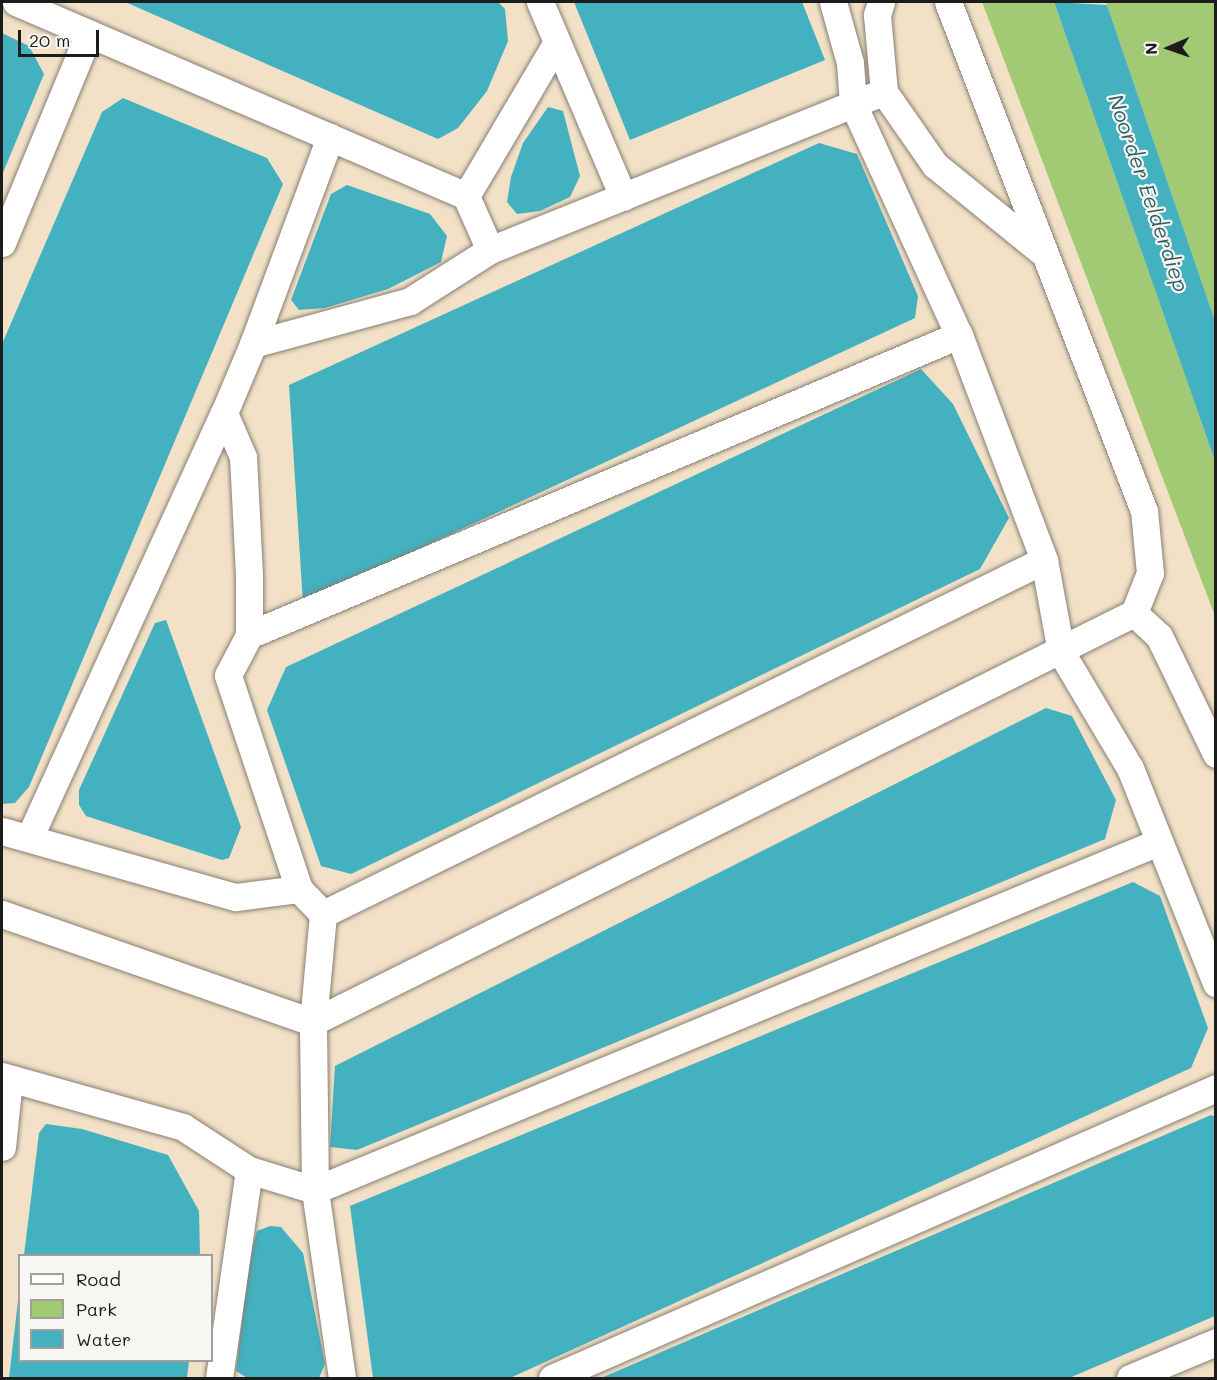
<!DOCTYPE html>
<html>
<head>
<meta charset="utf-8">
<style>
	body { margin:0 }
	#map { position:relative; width:1217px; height:1380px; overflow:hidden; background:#f2e1c7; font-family:Mali,sans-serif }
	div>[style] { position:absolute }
	.green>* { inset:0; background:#a2ca75 }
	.water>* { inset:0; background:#43b1bf }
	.roads { filter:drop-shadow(0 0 2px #877e72) drop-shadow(0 0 2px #877e72) }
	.minor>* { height:27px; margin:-13.5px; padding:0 13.5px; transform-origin:13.5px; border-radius:13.5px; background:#fff }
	span { translate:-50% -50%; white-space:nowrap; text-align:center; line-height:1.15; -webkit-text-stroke:4.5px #f6f6f2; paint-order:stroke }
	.water-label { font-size:21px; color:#2e5f65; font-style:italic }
	.frame { position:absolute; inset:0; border:3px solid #1c1c1c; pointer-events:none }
	.legend { position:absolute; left:18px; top:1254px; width:195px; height:108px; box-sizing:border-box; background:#f6f6f2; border:2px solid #9f9f9c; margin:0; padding:8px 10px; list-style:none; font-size:18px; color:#1c1c1c }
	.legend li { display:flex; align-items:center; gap:12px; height:30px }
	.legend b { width:30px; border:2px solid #9f9f9c }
	.north { position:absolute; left:1139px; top:18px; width:60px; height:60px; -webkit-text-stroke:4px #f6f6f2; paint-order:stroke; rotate:268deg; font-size:16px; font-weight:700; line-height:24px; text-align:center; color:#1c1c1c }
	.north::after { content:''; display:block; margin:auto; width:21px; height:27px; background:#1c1c1c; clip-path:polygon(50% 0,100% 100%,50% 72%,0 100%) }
	.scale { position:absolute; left:18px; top:30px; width:81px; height:27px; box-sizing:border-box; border:3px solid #1c1c1c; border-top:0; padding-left:8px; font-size:18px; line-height:21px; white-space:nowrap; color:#1c1c1c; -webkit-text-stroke:4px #f6f6f2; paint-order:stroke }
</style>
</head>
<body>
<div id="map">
	<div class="green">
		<div style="clip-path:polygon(982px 2px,1054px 2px,1215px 461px,1215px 616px)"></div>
		<div style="clip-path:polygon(1106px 2px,1215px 2px,1215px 321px,1107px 5px)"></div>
	</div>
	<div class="water">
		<div style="clip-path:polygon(125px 2px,498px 2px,505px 9px,508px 41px,487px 91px,458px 128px,438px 139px)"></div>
		<div style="clip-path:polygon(574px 2px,802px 2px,825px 60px,630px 140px)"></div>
		<div style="clip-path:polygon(1054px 2px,1107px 5px,1215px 321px,1215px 461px)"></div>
		<div style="clip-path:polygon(2px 33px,29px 46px,44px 74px,2px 175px)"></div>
		<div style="clip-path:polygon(123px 98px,267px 158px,283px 184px,29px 787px,15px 803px,2px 804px,2px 344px,102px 112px)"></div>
		<div style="clip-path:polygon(548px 107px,563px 111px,580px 176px,570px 197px,540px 211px,517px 214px,507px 202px,511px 177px,523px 143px)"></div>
		<div style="clip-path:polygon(819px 143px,857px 154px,918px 296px,915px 318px,303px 603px,289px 385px)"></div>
		<div style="clip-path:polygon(347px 185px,430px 214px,447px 236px,441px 262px,388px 289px,325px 308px,299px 310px,291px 300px,331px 194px)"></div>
		<div style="clip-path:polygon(921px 369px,953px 404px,1009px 518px,980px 569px,351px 874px,321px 866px,267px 710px,286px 667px)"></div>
		<div style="clip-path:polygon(166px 620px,241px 827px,229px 858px,222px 860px,86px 816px,79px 805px,79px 790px,155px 623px)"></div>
		<div style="clip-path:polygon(1046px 708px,1072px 716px,1116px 800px,1105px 839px,357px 1150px,330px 1147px,335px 1066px)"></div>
		<div style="clip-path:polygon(1133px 882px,1160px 896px,1208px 1028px,1191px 1068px,510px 1378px,373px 1378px,350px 1206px)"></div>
		<div style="clip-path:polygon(1211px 1115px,1216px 1117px,1215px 1316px,1069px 1378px,601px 1378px)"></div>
		<div style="clip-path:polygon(46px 1124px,82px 1129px,168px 1155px,199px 1211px,200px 1255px,24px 1255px,39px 1133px)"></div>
		<div style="clip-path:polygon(270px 1226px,281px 1227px,303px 1253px,325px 1364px,319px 1378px,247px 1378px,236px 1371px,249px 1260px,257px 1231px)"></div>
		<div style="clip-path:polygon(19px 1292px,20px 1360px,189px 1361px,187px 1378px,9px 1378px)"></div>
	</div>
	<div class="roads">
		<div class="minor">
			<div style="left:16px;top:2px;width:490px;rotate:23.3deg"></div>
			<div style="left:540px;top:2px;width:212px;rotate:66.9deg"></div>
			<div style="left:833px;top:2px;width:63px;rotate:74.4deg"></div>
			<div style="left:850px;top:63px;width:41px;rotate:85.8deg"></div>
			<div style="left:853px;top:104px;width:254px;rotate:65.4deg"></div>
			<div style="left:959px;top:335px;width:241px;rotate:69.3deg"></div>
			<div style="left:1044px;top:560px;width:94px;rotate:79.5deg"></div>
			<div style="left:1061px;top:652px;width:135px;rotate:59.3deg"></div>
			<div style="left:1130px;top:768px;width:232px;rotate:68.2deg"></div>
			<div style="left:881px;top:2px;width:14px;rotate:107deg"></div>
			<div style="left:877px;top:15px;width:77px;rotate:84.8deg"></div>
			<div style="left:884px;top:92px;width:89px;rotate:55.1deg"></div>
			<div style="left:935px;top:165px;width:136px;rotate:39.1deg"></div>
			<div style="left:2px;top:243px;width:227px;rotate:-67.5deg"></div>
			<div style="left:490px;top:250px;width:59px;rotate:-114deg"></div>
			<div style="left:466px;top:196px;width:177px;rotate:-59.4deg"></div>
			<div style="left:253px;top:344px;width:221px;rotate:-69.6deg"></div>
			<div style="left:1134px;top:613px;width:34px;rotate:43deg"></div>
			<div style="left:1159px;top:636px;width:131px;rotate:64.2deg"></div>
			<div style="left:249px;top:635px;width:771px;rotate:-22.91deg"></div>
			<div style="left:2px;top:831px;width:243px;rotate:15.8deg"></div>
			<div style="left:236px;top:897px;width:64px;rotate:-7.2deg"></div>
			<div style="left:30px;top:836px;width:465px;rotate:-65.4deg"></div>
			<div style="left:2px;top:914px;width:329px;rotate:19.2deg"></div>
			<div style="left:313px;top:1022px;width:917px;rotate:-26.48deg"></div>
			<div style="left:1134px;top:613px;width:43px;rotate:-68.2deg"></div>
			<div style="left:1150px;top:573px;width:62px;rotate:-95.5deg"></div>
			<div style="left:1144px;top:511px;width:545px;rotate:-111.06deg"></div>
			<div style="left:323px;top:914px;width:803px;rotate:-26.15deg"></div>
			<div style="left:2px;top:1076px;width:188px;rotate:15.7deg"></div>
			<div style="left:183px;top:1127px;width:79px;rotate:33.1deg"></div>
			<div style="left:249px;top:1170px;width:69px;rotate:16.9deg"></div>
			<div style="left:315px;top:1190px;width:910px;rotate:-22.42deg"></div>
			<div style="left:2px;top:1147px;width:68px;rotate:-84.1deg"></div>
			<div style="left:219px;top:1378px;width:210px;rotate:-81.8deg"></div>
			<div style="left:342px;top:1378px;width:190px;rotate:-98.2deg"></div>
			<div style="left:315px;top:1190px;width:168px;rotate:-90.7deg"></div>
			<div style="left:313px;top:1022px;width:108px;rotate:-84.7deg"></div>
			<div style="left:323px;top:914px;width:35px;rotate:-134deg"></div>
			<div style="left:299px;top:889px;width:225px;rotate:-108.4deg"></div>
			<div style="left:228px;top:675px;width:45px;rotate:-62.3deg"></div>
			<div style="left:249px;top:635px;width:60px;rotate:-90deg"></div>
			<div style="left:249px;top:575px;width:118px;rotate:-92.9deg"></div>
			<div style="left:243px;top:457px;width:48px;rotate:-113.4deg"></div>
			<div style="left:224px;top:413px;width:75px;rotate:-67.2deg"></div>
			<div style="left:253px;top:344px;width:163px;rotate:-15.3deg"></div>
			<div style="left:410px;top:301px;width:95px;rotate:-32.5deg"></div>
			<div style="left:490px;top:250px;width:424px;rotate:-21.9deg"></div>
			<div style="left:552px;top:1378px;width:725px;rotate:-23.59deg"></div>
			<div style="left:1130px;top:1378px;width:93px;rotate:-22.7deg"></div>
		</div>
	</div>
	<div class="water-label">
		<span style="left:1149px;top:193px;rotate:71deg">Noorder Eelderdiep</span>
	</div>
	<div class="frame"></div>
	<ul class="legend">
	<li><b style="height:8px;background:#fff"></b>Road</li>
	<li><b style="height:16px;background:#a2ca75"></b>Park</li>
	<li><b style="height:16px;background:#43b1bf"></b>Water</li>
	</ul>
	<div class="north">N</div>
	<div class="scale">20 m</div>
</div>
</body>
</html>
